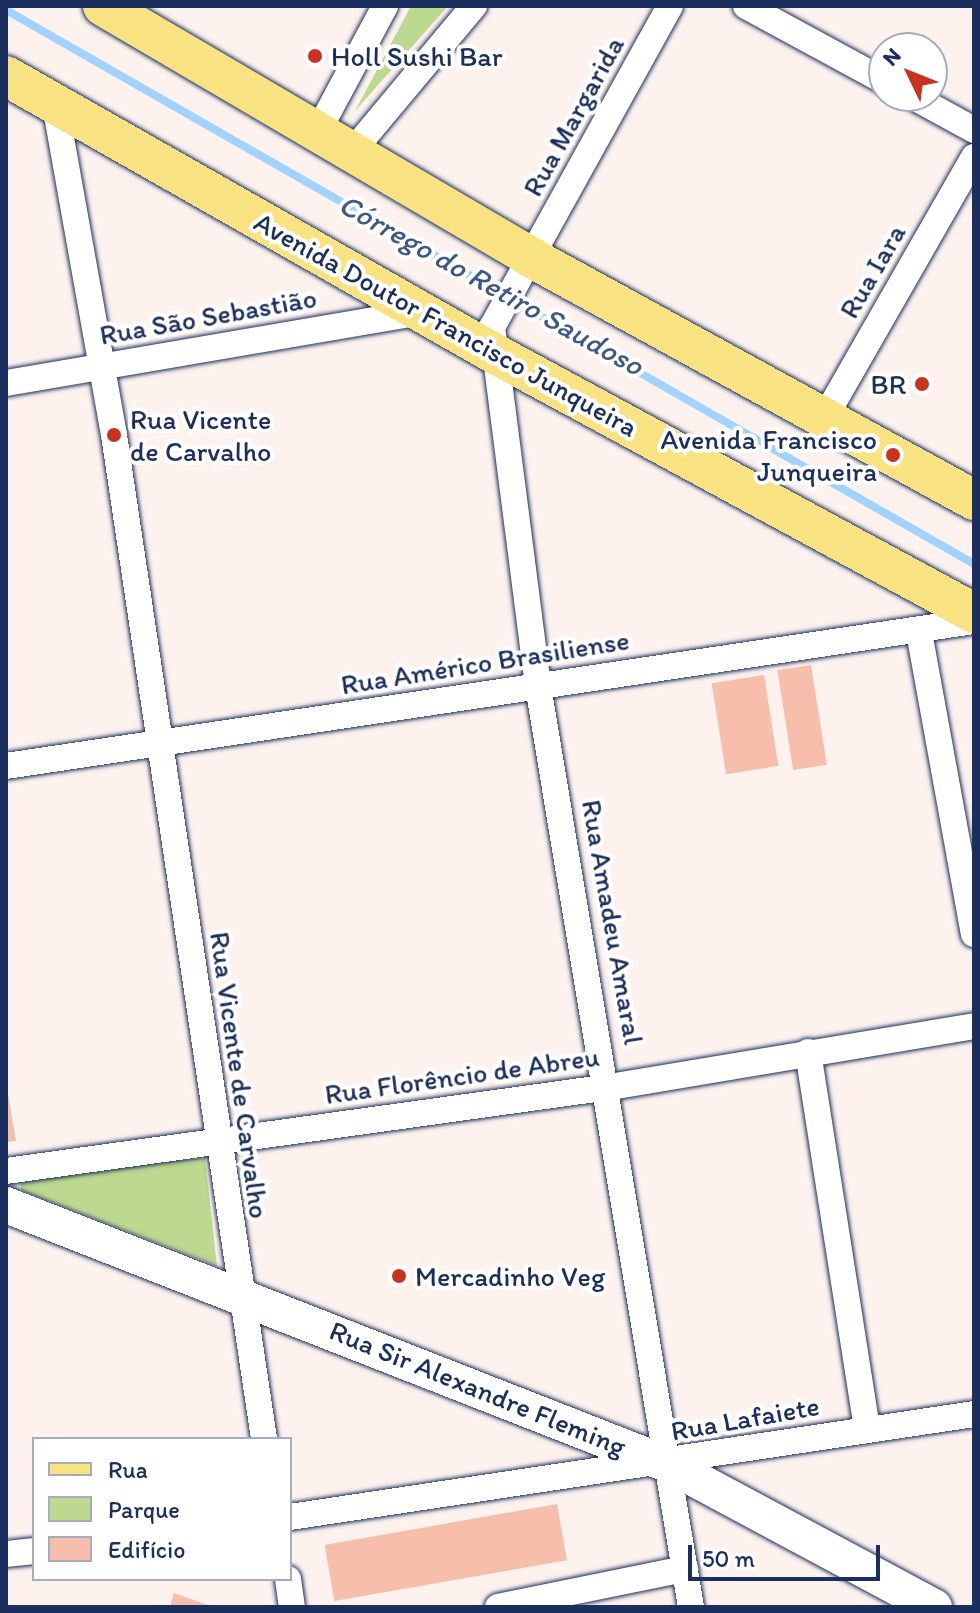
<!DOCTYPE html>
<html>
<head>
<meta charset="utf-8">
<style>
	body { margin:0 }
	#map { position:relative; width:980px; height:1613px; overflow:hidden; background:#fdf2ee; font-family:Itim,sans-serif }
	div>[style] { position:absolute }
	.green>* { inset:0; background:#bdd88f }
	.stream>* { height:8px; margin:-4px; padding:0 4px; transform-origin:4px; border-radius:4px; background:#a2d2fe }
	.building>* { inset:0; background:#f6beab; transform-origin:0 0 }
	.roads { filter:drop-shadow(0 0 2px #1b2f5e) drop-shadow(0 0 2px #1b2f5e) }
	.minor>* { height:26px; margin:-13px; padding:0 13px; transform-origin:13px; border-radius:13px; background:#fff }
	.secondary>* { height:36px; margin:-18px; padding:0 18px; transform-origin:18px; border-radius:18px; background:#fff }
	.primary>* { height:40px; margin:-20px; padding:0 20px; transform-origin:20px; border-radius:20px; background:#f8e281 }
	.dots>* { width:22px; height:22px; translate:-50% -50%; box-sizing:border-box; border:4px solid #fff; border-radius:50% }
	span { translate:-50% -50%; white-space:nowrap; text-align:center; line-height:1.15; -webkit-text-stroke:8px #fff; paint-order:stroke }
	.poi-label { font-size:28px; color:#1b2f5e }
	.left { translate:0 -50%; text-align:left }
	.right { translate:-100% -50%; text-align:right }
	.street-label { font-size:28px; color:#1b2f5e }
	.water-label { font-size:30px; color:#3d5886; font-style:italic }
	.frame { position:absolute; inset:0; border:8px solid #1b2f5e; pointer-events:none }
	.legend { position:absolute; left:32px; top:1437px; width:260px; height:144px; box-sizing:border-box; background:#fff; border:2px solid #a4acbf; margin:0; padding:10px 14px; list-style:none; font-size:24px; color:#1b2f5e }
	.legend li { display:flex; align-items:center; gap:16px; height:40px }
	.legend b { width:40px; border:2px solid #a4acbf }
	.north { position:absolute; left:868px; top:32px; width:80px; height:80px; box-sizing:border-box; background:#fff; border:2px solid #a4acbf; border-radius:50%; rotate:313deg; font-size:22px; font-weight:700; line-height:32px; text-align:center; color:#1b2f5e }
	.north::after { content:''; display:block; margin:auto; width:28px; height:36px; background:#c8321e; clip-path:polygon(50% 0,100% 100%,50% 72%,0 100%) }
	.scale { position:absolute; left:688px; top:1545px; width:192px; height:36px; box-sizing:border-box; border:4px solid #1b2f5e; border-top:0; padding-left:10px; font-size:24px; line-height:28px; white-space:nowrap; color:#1b2f5e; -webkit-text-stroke:6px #fff; paint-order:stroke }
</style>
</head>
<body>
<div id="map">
	<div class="green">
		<div style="clip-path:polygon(411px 6px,448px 6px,355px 111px)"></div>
		<div style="clip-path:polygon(205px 1158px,217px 1266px,21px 1190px,20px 1174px)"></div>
	</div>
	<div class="stream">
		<div style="left:6px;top:10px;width:1115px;rotate:29.78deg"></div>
	</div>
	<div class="building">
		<div style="left:811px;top:665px;width:101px;height:34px;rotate:81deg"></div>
		<div style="left:764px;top:675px;width:92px;height:53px;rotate:81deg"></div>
		<div style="clip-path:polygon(8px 1094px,16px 1141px,6px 1142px,6px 1095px)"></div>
		<div style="left:557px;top:1504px;width:57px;height:236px;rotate:80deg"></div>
		<div style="clip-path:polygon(174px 1593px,213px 1607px,170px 1607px)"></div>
	</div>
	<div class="roads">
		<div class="minor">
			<div style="left:670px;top:6px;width:367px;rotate:119deg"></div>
			<div style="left:492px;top:327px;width:362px;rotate:82.7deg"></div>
			<div style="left:538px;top:686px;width:934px;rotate:80.57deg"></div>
			<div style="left:746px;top:6px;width:157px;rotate:28.5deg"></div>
			<div style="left:912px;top:96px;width:71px;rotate:28.7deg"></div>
			<div style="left:55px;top:104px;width:336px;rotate:79.9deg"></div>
			<div style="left:114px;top:435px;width:1015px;rotate:81.5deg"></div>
			<div style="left:317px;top:133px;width:144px;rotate:-61.8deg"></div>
			<div style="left:351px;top:153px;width:192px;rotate:-50.1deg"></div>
			<div style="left:6px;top:383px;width:421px;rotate:-9.7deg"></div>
			<div style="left:825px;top:417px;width:300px;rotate:-60.2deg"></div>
			<div style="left:919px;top:632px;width:307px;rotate:79.7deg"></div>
			<div style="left:6px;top:766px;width:979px;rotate:-8.52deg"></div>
			<div style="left:808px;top:1052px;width:381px;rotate:81.1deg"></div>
			<div style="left:6px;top:1171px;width:610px;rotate:-7.92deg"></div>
			<div style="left:610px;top:1087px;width:369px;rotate:-9.5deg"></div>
			<div style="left:290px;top:1517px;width:692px;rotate:-8.56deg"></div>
			<div style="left:6px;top:1554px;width:28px;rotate:-6deg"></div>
			<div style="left:288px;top:1579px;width:28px;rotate:82deg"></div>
			<div style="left:498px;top:1607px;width:191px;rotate:-11.5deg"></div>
		</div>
		<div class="secondary">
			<div style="left:6px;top:1205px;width:710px;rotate:21.4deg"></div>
			<div style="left:667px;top:1464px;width:303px;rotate:28.2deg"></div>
		</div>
		<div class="primary">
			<div style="left:103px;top:6px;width:498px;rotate:30.4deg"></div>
			<div style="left:532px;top:258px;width:504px;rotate:28.7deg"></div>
			<div style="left:6px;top:76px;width:565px;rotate:29.61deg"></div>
			<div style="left:497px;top:355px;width:542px;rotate:28.41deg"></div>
		</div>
	</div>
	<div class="dots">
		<div style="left:315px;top:56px;background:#c8321e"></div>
		<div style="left:922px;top:384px;background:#c8321e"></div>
		<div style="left:114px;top:435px;background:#c8321e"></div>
		<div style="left:893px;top:455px;background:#c8321e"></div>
		<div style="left:399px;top:1276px;background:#c8321e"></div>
	</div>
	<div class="poi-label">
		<span class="left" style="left:331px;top:56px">Holl Sushi Bar</span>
		<span class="right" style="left:906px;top:384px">BR</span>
		<span class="left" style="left:130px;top:435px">Rua Vicente<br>de Carvalho</span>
		<span class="right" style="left:877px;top:455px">Avenida Francisco<br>Junqueira</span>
		<span class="left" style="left:415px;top:1276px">Mercadinho Veg</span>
	</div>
	<div class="street-label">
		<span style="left:573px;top:116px;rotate:-61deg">Rua Margarida</span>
		<span style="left:872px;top:271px;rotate:-60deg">Rua Iara</span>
		<span style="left:208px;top:316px;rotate:-10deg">Rua São Sebastião</span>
		<span style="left:446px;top:324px;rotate:29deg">Avenida Doutor Francisco Junqueira</span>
		<span style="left:485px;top:662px;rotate:-9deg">Rua Américo Brasiliense</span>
		<span style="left:613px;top:922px;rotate:80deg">Rua Amadeu Amaral</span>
		<span style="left:240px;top:1075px;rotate:82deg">Rua Vicente de Carvalho</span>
		<span style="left:462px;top:1075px;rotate:-8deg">Rua Florêncio de Abreu</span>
		<span style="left:478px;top:1388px;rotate:22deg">Rua Sir Alexandre Fleming</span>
		<span style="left:745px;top:1418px;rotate:-10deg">Rua Lafaiete</span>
	</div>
	<div class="water-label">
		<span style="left:491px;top:285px;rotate:29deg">Córrego do Retiro Saudoso</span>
	</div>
	<div class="frame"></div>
	<ul class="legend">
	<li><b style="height:10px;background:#f8e281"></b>Rua</li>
	<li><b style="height:22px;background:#bdd88f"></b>Parque</li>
	<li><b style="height:22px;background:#f6beab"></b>Edifício</li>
	</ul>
	<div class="north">N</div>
	<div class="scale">50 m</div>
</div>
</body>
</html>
